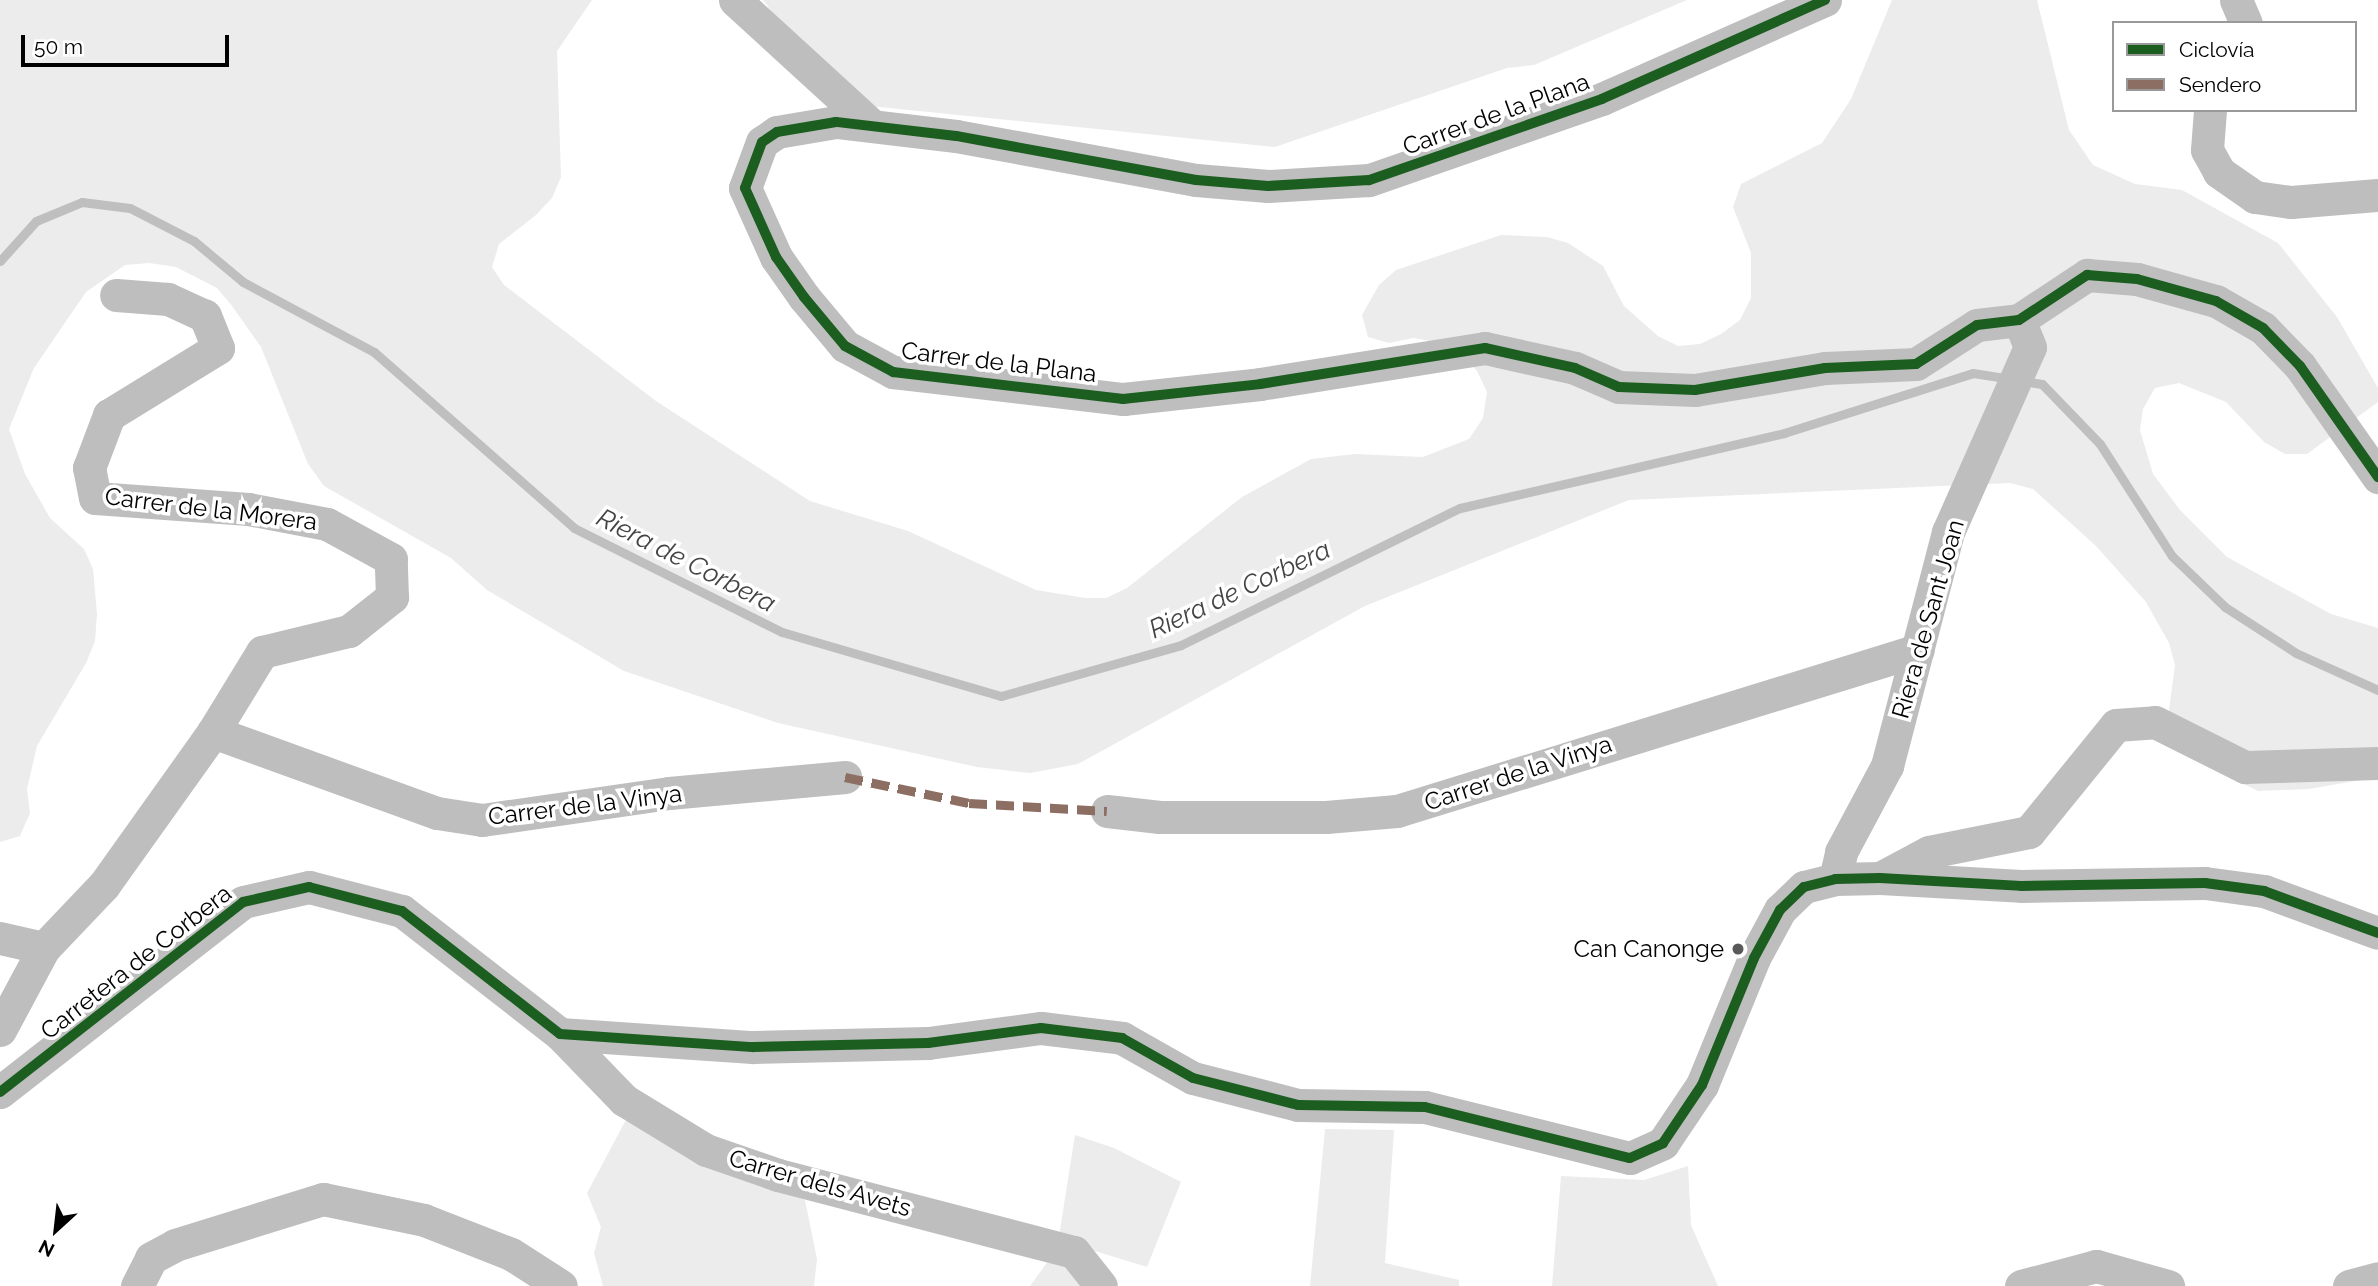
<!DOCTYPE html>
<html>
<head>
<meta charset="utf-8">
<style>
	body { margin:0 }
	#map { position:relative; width:2378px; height:1286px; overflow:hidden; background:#fff; font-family:Raleway,sans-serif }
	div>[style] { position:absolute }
	.green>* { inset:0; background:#ececec }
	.stream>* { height:9px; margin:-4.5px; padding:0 4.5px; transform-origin:4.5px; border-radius:4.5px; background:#bfbfbf }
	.minor>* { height:33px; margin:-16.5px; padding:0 16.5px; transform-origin:16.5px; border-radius:16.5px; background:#bebebe }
	.quiet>* { height:9px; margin-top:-4.5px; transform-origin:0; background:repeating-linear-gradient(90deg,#8d6e63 0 18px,transparent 0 27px) }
	.cycleway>* { height:10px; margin:-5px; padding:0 5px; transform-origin:5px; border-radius:5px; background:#1b5e20 }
	.dots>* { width:19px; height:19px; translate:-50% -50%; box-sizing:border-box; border:4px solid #fff; border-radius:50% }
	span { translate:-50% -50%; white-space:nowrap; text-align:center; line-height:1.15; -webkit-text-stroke:7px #fff; paint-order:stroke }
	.street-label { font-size:24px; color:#000 }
	.poi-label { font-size:24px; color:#000 }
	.right { translate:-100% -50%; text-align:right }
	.water-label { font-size:26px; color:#444; font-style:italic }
	.legend { position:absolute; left:2112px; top:21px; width:245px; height:91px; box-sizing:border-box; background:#fff; border:2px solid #999; margin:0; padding:9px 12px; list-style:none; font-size:21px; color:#000 }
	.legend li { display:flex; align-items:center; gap:14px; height:35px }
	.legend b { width:35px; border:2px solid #999 }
	.north { position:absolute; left:21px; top:1195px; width:70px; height:70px; -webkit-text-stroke:5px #fff; paint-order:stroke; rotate:207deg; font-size:19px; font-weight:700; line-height:28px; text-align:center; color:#000 }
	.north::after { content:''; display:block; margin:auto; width:24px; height:32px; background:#000; clip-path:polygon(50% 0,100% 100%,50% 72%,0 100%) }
	.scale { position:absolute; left:21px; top:35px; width:208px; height:32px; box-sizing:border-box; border:4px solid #000; border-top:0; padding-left:9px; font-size:21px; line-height:24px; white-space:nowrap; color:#000; -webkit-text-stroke:5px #fff; paint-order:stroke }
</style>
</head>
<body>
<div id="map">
	<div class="green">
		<div style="clip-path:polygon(0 0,592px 0,557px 51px,561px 177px,552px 198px,536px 215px,499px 244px,492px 267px,504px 285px,656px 401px,810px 501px,908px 531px,1036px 590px,1085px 598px,1106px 598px,1127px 588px,1242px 497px,1311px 459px,1355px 454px,1423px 457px,1469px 439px,1483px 418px,1487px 392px,1477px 371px,1459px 353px,1437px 342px,1413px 338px,1389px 343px,1368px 337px,1362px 315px,1379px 285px,1396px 270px,1501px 235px,1547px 237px,1568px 243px,1603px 266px,1624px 306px,1658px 336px,1678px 346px,1700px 344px,1721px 334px,1740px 320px,1751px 298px,1751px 253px,1733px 207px,1741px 184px,1822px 143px,1851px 99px,1892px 0,2037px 0,2069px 130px,2093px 165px,2135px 184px,2182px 190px,2278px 243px,2337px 317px,2378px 388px,2378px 402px,2307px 454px,2285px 454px,2264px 442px,2226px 402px,2179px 383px,2155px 388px,2143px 409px,2140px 430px,2153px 474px,2180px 510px,2227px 557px,2331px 614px,2378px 628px,2378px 777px,2309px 789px,2258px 791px,2212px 768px,2177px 732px,2169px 710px,2175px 665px,2169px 643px,2146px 602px,2096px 546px,2033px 489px,2010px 483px,1629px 500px,1365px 606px,1078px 764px,1030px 773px,977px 767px,778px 723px,624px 671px,487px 590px,451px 558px,324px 486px,308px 464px,261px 347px,232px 306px,217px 288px,176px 267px,149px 263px,125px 265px,86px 292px,34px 368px,9px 429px,25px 474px,50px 518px,84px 549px,93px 569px,97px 614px,95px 641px,86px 663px,37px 746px,27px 789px,30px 813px,20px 836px,0 842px)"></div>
		<div style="clip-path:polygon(763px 0,1687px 0,1534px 65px,1507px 68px,1275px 147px,869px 106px,795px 43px)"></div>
		<div style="clip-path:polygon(628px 1116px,717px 1167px,805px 1200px,817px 1259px,814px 1286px,603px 1286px,594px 1253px,601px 1227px,587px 1193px)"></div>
		<div style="clip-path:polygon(1325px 1129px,1394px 1130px,1385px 1263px,1459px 1280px,1459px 1286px,1310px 1286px)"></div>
		<div style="clip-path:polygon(1075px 1135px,1114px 1148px,1181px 1182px,1147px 1267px,1095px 1251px,1086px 1286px,1030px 1286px,1057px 1249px)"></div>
		<div style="clip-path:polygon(1688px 1166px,1691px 1225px,1718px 1286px,1552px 1286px,1561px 1176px,1644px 1180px)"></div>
	</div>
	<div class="stream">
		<div style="left:0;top:261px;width:54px;rotate:-48deg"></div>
		<div style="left:36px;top:221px;width:50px;rotate:-22.4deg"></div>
		<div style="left:82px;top:202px;width:48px;rotate:7.1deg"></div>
		<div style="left:130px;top:208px;width:72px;rotate:27.3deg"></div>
		<div style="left:194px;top:241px;width:64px;rotate:39.9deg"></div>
		<div style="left:243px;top:282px;width:149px;rotate:28.1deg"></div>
		<div style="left:374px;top:352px;width:266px;rotate:41.3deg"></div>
		<div style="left:574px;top:528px;width:233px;rotate:26.6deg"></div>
		<div style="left:782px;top:632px;width:228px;rotate:16.3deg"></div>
		<div style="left:1001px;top:696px;width:187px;rotate:-15.8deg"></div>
		<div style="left:1181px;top:645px;width:311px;rotate:-26.2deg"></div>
		<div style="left:1460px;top:508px;width:333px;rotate:-13deg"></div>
		<div style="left:1784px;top:433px;width:198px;rotate:-17.6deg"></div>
		<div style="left:1973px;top:373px;width:36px;rotate:9deg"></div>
		<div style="left:2023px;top:381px;width:19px;rotate:9deg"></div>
		<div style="left:2042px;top:384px;width:83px;rotate:46deg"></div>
		<div style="left:2100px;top:444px;width:133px;rotate:57.3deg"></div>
		<div style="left:2172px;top:556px;width:74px;rotate:43.9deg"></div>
		<div style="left:2225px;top:607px;width:85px;rotate:32.9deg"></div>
		<div style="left:2296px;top:653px;width:90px;rotate:24.3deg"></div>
	</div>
	<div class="minor">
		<div style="left:735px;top:0;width:182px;rotate:42.5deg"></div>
		<div style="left:1825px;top:0;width:244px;rotate:156.1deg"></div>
		<div style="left:1602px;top:99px;width:247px;rotate:160.8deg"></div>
		<div style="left:1369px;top:180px;width:101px;rotate:176.6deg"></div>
		<div style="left:1268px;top:186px;width:72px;rotate:-175.2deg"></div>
		<div style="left:1196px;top:180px;width:244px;rotate:-169.6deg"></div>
		<div style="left:956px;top:136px;width:121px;rotate:-173.3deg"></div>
		<div style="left:836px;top:122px;width:60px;rotate:170.4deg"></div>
		<div style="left:777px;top:132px;width:18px;rotate:146deg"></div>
		<div style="left:762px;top:142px;width:49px;rotate:110.3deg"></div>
		<div style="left:745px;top:188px;width:76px;rotate:65.8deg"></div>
		<div style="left:776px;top:257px;width:49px;rotate:55deg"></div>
		<div style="left:804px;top:297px;width:64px;rotate:50.1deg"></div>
		<div style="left:845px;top:346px;width:55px;rotate:28.4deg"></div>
		<div style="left:893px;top:372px;width:232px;rotate:6.7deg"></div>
		<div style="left:1123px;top:399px;width:138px;rotate:-6.2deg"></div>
		<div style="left:1260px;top:384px;width:228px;rotate:-9.1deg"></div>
		<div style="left:1485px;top:348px;width:92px;rotate:12.5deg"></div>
		<div style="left:1575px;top:368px;width:48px;rotate:23.4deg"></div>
		<div style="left:1619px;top:387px;width:76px;rotate:2.3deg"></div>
		<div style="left:1695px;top:390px;width:132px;rotate:-9.6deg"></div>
		<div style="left:1825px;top:368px;width:91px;rotate:-2.5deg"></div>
		<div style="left:1916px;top:364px;width:72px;rotate:-32.6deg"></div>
		<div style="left:1977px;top:325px;width:42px;rotate:-6.8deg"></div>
		<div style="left:2019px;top:320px;width:82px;rotate:-33.5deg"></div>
		<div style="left:2087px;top:275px;width:50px;rotate:4.6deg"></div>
		<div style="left:2137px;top:279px;width:82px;rotate:15.6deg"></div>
		<div style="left:2216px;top:301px;width:54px;rotate:29.9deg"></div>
		<div style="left:2263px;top:328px;width:53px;rotate:45.8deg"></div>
		<div style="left:2300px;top:366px;width:136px;rotate:54.9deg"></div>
		<div style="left:2236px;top:0;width:25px;rotate:67deg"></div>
		<div style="left:2210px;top:110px;width:40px;rotate:94.3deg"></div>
		<div style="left:2207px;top:150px;width:25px;rotate:61deg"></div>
		<div style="left:2219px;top:172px;width:44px;rotate:34.8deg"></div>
		<div style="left:2255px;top:197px;width:36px;rotate:8deg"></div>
		<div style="left:2291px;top:202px;width:87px;rotate:-4.6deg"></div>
		<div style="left:213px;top:732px;width:238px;rotate:19.9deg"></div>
		<div style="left:437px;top:813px;width:46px;rotate:8.8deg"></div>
		<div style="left:482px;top:820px;width:189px;rotate:-8.2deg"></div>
		<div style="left:669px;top:793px;width:177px;rotate:-5.2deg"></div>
		<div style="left:1107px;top:811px;width:53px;rotate:6.5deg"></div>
		<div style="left:1160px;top:817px;width:166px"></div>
		<div style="left:1326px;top:817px;width:71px;rotate:-4.8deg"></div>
		<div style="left:1397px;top:811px;width:545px;rotate:-17.17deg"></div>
		<div style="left:1880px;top:878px;width:55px;rotate:-28deg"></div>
		<div style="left:1929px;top:852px;width:102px;rotate:-11.3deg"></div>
		<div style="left:2029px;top:832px;width:138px;rotate:-50.9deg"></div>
		<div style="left:2116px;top:725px;width:39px;rotate:-4deg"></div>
		<div style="left:2155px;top:722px;width:101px;rotate:26.6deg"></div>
		<div style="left:2245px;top:767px;width:133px;rotate:-1.7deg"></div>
		<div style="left:1835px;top:879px;width:28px;rotate:-77deg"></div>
		<div style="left:1841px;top:852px;width:98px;rotate:-61.9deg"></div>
		<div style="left:1887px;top:766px;width:242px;rotate:-75.4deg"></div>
		<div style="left:1948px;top:532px;width:202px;rotate:-66.1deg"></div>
		<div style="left:2030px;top:347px;width:29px;rotate:-112deg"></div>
		<div style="left:0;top:938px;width:45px;rotate:12.8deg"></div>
		<div style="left:0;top:1030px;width:93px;rotate:-61.8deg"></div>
		<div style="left:44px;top:948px;width:87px;rotate:-46.4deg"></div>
		<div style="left:104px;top:885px;width:188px;rotate:-54.5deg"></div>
		<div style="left:213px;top:732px;width:94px;rotate:-58.5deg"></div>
		<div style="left:262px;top:652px;width:89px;rotate:-13.6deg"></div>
		<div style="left:349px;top:631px;width:55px;rotate:-38.3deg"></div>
		<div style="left:392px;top:597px;width:38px;rotate:-92deg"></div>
		<div style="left:391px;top:559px;width:73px;rotate:-151.3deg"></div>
		<div style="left:327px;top:524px;width:80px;rotate:-169.2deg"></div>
		<div style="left:248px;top:509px;width:153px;rotate:-175.9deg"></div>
		<div style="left:95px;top:498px;width:31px;rotate:-101deg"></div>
		<div style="left:89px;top:468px;width:57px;rotate:-69.3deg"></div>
		<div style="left:109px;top:415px;width:128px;rotate:-31.6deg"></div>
		<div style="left:218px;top:348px;width:35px;rotate:-112deg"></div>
		<div style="left:205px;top:316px;width:41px;rotate:-155.3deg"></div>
		<div style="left:168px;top:299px;width:52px;rotate:-175.6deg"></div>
		<div style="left:560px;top:1034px;width:92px;rotate:45.9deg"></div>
		<div style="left:624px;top:1100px;width:96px;rotate:31.4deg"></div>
		<div style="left:706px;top:1150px;width:76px;rotate:19.1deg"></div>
		<div style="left:778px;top:1175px;width:306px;rotate:14.6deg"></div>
		<div style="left:1074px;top:1252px;width:43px;rotate:51.5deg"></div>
		<div style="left:0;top:1092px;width:308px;rotate:-38deg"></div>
		<div style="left:243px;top:902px;width:68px;rotate:-12.8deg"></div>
		<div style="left:309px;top:887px;width:96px;rotate:14.5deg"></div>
		<div style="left:402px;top:911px;width:200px;rotate:37.9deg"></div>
		<div style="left:560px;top:1034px;width:193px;rotate:3.9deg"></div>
		<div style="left:753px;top:1047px;width:175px;rotate:-1.3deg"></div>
		<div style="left:928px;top:1043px;width:114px;rotate:-7.6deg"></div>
		<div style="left:1041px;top:1028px;width:82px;rotate:7deg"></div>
		<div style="left:1122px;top:1038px;width:81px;rotate:29.4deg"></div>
		<div style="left:1193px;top:1078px;width:108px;rotate:14.4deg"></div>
		<div style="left:1298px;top:1105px;width:127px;rotate:0.9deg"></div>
		<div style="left:1425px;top:1107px;width:211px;rotate:14deg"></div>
		<div style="left:1630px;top:1158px;width:36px;rotate:-24deg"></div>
		<div style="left:1663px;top:1143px;width:70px;rotate:-56.1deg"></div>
		<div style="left:1702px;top:1085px;width:137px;rotate:-67.7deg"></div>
		<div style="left:1754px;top:958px;width:55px;rotate:-61.6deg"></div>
		<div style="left:1780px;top:910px;width:33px;rotate:-44deg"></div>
		<div style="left:1804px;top:887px;width:32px;rotate:-14deg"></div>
		<div style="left:1835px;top:879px;width:45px;rotate:-1.3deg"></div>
		<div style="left:1880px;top:878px;width:141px;rotate:3.2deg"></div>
		<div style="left:2021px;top:886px;width:184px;rotate:-0.9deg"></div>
		<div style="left:2205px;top:883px;width:60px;rotate:7.7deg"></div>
		<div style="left:2264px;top:891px;width:121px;rotate:20.2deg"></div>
		<div style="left:137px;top:1286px;width:31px;rotate:-63deg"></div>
		<div style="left:151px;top:1258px;width:27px;rotate:-28deg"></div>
		<div style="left:175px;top:1245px;width:155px;rotate:-17.3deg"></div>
		<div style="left:323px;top:1199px;width:103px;rotate:11.7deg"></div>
		<div style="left:424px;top:1220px;width:93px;rotate:21.3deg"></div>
		<div style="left:511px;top:1254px;width:59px;rotate:32.6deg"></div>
		<div style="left:2021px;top:1286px;width:78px;rotate:-14.9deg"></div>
		<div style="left:2096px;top:1266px;width:75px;rotate:15.5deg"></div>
		<div style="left:2349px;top:1286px;width:30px;rotate:-15deg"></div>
	</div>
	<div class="quiet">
		<div style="left:845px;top:777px;width:127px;rotate:11.8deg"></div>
		<div style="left:969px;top:803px;width:138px;rotate:3.3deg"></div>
	</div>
	<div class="cycleway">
		<div style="left:1825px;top:0;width:244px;rotate:156.1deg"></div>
		<div style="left:1602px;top:99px;width:247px;rotate:160.8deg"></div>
		<div style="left:1369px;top:180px;width:101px;rotate:176.6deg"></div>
		<div style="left:1268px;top:186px;width:72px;rotate:-175.2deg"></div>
		<div style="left:1196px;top:180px;width:244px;rotate:-169.6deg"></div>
		<div style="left:956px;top:136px;width:121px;rotate:-173.3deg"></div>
		<div style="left:836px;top:122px;width:60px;rotate:170.4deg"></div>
		<div style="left:777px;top:132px;width:18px;rotate:146deg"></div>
		<div style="left:762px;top:142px;width:49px;rotate:110.3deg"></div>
		<div style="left:745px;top:188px;width:76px;rotate:65.8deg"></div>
		<div style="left:776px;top:257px;width:49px;rotate:55deg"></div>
		<div style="left:804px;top:297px;width:64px;rotate:50.1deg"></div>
		<div style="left:845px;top:346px;width:55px;rotate:28.4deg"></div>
		<div style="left:893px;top:372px;width:232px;rotate:6.7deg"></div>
		<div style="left:1123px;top:399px;width:138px;rotate:-6.2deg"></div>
		<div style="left:1260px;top:384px;width:228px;rotate:-9.1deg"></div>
		<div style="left:1485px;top:348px;width:92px;rotate:12.5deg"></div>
		<div style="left:1575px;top:368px;width:48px;rotate:23.4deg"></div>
		<div style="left:1619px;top:387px;width:76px;rotate:2.3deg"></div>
		<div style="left:1695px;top:390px;width:132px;rotate:-9.6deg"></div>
		<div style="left:1825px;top:368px;width:91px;rotate:-2.5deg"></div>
		<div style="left:1916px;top:364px;width:72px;rotate:-32.6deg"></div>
		<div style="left:1977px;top:325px;width:42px;rotate:-6.8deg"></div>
		<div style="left:2019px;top:320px;width:82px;rotate:-33.5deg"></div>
		<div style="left:2087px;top:275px;width:50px;rotate:4.6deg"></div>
		<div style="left:2137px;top:279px;width:82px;rotate:15.6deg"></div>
		<div style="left:2216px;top:301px;width:54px;rotate:29.9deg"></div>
		<div style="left:2263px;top:328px;width:53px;rotate:45.8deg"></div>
		<div style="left:2300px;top:366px;width:136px;rotate:54.9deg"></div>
		<div style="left:0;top:1092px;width:308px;rotate:-38deg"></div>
		<div style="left:243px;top:902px;width:68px;rotate:-12.8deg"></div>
		<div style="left:309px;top:887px;width:96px;rotate:14.5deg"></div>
		<div style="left:402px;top:911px;width:200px;rotate:37.9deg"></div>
		<div style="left:560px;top:1034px;width:193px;rotate:3.9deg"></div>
		<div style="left:753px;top:1047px;width:175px;rotate:-1.3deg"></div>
		<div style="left:928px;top:1043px;width:114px;rotate:-7.6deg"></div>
		<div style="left:1041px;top:1028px;width:82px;rotate:7deg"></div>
		<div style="left:1122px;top:1038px;width:81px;rotate:29.4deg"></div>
		<div style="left:1193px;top:1078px;width:108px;rotate:14.4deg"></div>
		<div style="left:1298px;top:1105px;width:127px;rotate:0.9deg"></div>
		<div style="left:1425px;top:1107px;width:211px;rotate:14deg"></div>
		<div style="left:1630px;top:1158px;width:36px;rotate:-24deg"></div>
		<div style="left:1663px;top:1143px;width:70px;rotate:-56.1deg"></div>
		<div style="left:1702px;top:1085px;width:137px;rotate:-67.7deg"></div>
		<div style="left:1754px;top:958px;width:55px;rotate:-61.6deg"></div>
		<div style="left:1780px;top:910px;width:33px;rotate:-44deg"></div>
		<div style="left:1804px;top:887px;width:32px;rotate:-14deg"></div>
		<div style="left:1835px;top:879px;width:45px;rotate:-1.3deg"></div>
		<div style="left:1880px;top:878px;width:141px;rotate:3.2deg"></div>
		<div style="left:2021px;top:886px;width:184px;rotate:-0.9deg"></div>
		<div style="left:2205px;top:883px;width:60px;rotate:7.7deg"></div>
		<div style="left:2264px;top:891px;width:121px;rotate:20.2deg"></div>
	</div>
	<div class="dots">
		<div style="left:1738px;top:949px;background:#595959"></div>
	</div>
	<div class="street-label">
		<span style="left:1496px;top:114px;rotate:-20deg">Carrer de la Plana</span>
		<span style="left:999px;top:362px;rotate:7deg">Carrer de la Plana</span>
		<span style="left:211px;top:509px;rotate:7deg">Carrer de la Morera</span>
		<span style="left:1928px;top:619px;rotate:-74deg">Riera de Sant Joan</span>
		<span style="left:1518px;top:773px;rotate:-18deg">Carrer de la Vinya</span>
		<span style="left:585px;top:805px;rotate:-7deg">Carrer de la Vinya</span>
		<span style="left:136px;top:962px;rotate:-38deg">Carretera de Corbera</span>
		<span style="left:820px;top:1183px;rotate:16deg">Carrer dels Avets</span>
	</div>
	<div class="poi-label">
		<span class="right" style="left:1724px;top:949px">Can Canonge</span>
	</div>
	<div class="water-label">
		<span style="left:686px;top:561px;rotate:27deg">Riera de Corbera</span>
		<span style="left:1240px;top:590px;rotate:-25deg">Riera de Corbera</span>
	</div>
	<ul class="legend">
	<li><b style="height:9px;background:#1b5e20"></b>Ciclovía</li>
	<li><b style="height:9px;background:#8d6e63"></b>Sendero</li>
	</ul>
	<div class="north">N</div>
	<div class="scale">50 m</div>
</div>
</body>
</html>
